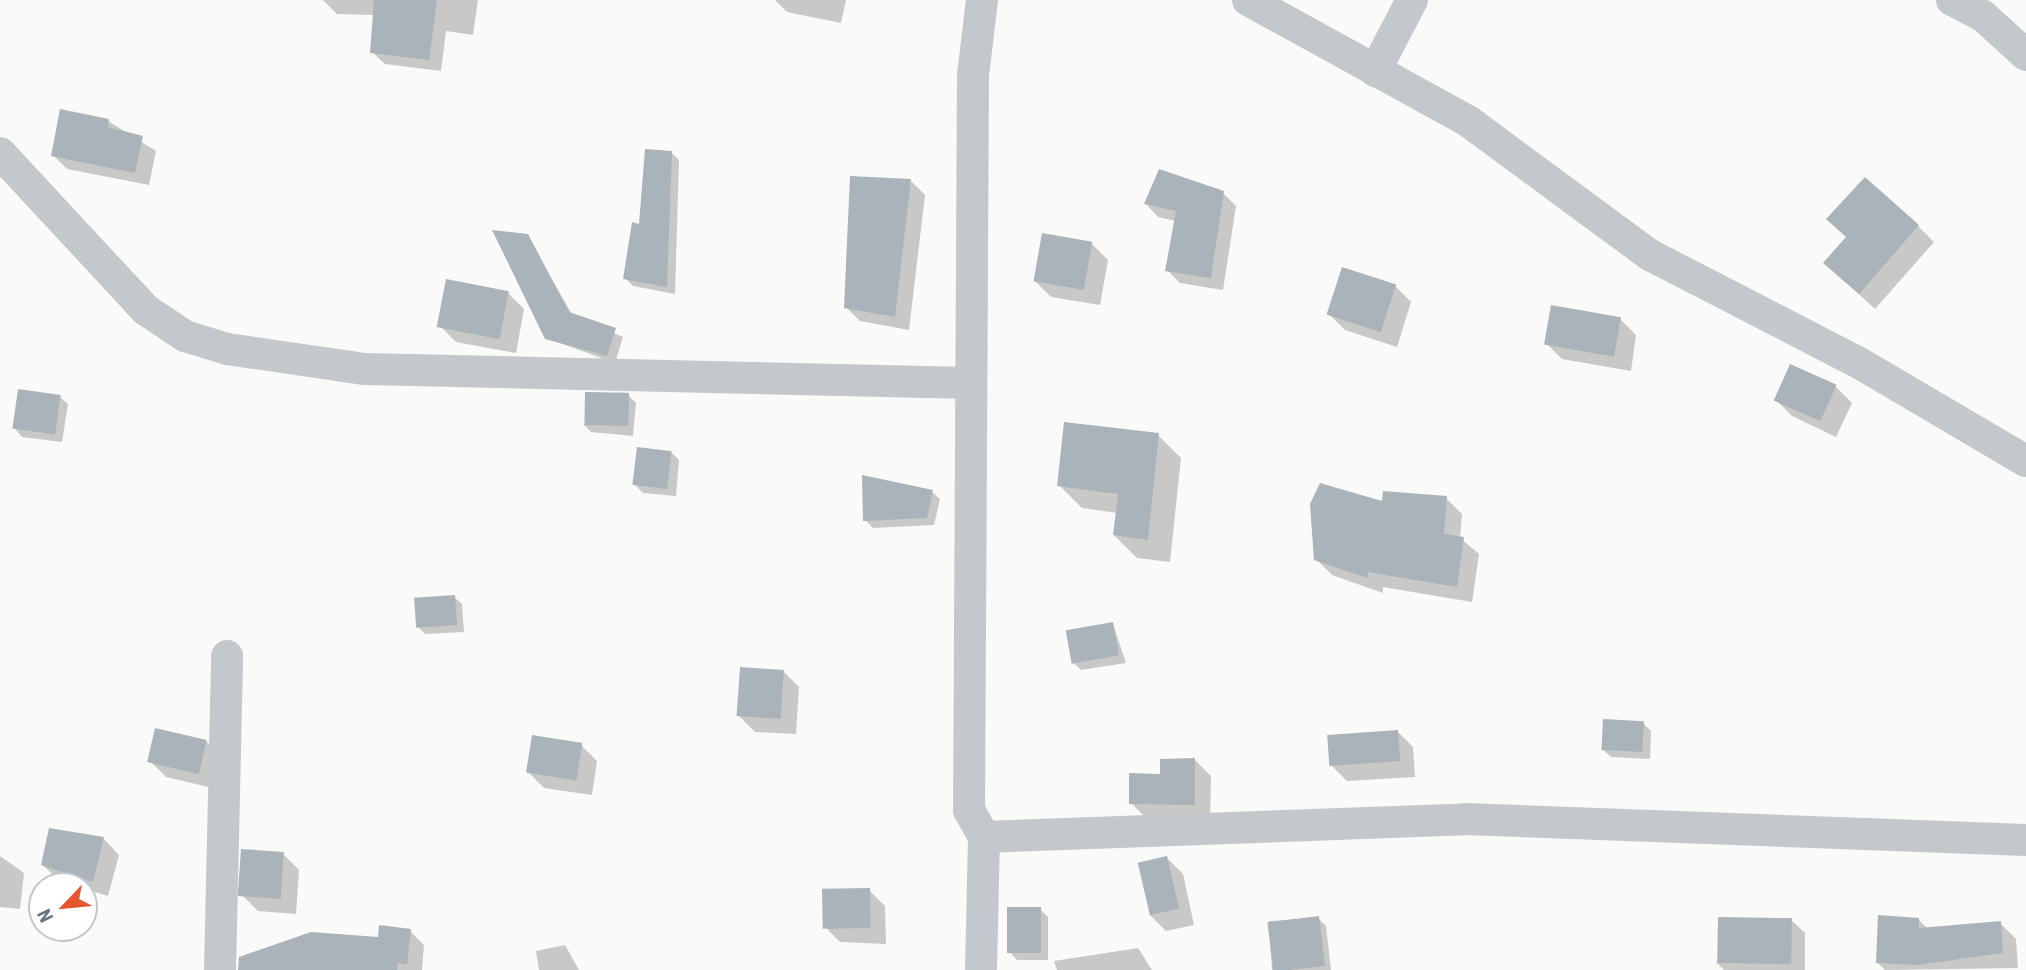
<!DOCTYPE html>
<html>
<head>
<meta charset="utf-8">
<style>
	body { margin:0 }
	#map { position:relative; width:2026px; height:970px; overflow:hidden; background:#fafaf8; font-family:"Roboto Condensed",sans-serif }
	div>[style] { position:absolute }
	.shadow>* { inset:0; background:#0003 }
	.building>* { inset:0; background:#aab3b9; transform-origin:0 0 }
	.street>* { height:32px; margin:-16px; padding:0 16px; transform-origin:16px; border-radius:16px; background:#c3c8cc }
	span { translate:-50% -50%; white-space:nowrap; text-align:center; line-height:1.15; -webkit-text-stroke:7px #fff; paint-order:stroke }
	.north { position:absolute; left:28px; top:872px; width:70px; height:70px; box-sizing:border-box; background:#fff; border:2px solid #c1c8cd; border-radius:50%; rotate:244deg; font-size:19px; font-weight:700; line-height:28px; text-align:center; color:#657683 }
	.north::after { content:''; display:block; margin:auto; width:24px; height:32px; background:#e4572e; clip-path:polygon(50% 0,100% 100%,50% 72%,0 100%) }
</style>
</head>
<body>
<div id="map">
	<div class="shadow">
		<div style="clip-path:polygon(323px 0,478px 0,473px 35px,446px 31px,441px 71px,385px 64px,372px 52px,375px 15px,337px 14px)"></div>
		<div style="clip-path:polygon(775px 0,846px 0,841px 23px,787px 12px)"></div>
		<div style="clip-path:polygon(108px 121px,156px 151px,149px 185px,67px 169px,53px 155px)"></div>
		<div style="clip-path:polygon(671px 152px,679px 160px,675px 294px,633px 286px,625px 278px)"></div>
		<div style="clip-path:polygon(911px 181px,925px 195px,909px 330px,860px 321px,846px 307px)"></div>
		<div style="clip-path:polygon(1223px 193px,1236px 206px,1223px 290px,1180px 283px,1167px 270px,1176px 221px,1158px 217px,1146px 204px)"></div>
		<div style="clip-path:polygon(1918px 226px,1934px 242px,1875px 309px,1825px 263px)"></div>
		<div style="clip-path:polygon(527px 236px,573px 316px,623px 337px,615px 363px,546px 338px)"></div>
		<div style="clip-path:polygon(1092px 244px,1108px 260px,1100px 305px,1051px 297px,1035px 281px)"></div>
		<div style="clip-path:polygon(1395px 286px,1411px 302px,1397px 347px,1345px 330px,1329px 314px)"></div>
		<div style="clip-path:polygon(508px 293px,524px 309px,516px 353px,456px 342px,440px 326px)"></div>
		<div style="clip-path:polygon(1620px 319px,1636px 335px,1631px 371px,1562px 359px,1546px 343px)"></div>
		<div style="clip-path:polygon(1836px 387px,1852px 403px,1836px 437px,1792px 416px,1776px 400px)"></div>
		<div style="clip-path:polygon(628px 395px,636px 403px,633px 436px,591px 432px,583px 424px)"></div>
		<div style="clip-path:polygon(60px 397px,68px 404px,62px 442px,22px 437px,15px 429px)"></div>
		<div style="clip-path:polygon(1158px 435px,1181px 458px,1170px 562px,1137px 558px,1114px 535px,1117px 513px,1082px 508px,1059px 485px)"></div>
		<div style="clip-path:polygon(672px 453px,679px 460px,676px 496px,643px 493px,635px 485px)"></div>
		<div style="clip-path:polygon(932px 492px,940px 499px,934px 525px,873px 528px,865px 520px)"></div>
		<div style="clip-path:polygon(1446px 498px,1462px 514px,1460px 538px,1479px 554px,1472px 602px,1383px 587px,1383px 593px,1332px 575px,1316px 559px)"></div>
		<div style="clip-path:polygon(454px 597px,462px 604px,464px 632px,425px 634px,418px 627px)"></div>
		<div style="clip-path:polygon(1113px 624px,1126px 663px,1081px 670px,1073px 662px)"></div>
		<div style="clip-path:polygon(783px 671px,799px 687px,796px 734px,755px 732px,739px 716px)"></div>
		<div style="clip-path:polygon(1643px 723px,1651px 731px,1650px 759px,1611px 757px,1603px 750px)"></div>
		<div style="clip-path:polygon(1397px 731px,1413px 747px,1415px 777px,1347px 781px,1331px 765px)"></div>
		<div style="clip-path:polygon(206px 741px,222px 757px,221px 790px,166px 777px,150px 761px)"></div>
		<div style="clip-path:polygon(581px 745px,597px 761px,592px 795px,544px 788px,528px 772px)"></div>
		<div style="clip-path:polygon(1195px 760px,1211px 776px,1210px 821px,1147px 819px,1131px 803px,1161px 776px)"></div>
		<div style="clip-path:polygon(51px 830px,104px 839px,119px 855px,108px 896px,59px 881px,43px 865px)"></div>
		<div style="clip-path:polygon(283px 854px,299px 870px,296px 914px,258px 911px,242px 895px)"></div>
		<div style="clip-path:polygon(0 856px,24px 873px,20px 909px,0 907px)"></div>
		<div style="clip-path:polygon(1167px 858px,1183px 874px,1194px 925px,1166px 931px,1150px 915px)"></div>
		<div style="clip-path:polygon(869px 890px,885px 906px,886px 944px,840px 942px,824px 926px)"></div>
		<div style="clip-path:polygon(1040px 909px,1048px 917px,1048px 960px,1017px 960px,1010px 952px)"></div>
		<div style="clip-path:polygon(1318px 918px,1326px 926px,1331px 970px,1272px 970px,1269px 921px)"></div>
		<div style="clip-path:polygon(1918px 919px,1928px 929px,2000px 923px,2016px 939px,2018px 968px,1885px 970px,1878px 963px)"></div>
		<div style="clip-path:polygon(1791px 920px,1805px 933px,1805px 970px,1724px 970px,1716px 962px)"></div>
		<div style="clip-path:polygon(410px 931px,424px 945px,422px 970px,280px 970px)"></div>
		<div style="clip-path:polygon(565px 945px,579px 970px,539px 970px,536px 951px)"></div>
		<div style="clip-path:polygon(1138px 948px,1152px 970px,1057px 970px,1054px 961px)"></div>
	</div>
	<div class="building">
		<div style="clip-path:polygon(374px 0,437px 0,429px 60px,370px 53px)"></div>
		<div style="clip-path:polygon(60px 109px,109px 119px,108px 127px,143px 136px,135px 173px,51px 156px)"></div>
		<div style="clip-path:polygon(645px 149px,672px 151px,667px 287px,623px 279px,632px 222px,639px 224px)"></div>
		<div style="clip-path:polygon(1159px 169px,1224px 191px,1211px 278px,1165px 271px,1176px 211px,1144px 204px)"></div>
		<div style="clip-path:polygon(850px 176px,911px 179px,895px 317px,844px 308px)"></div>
		<div style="clip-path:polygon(1865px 177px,1919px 225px,1859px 294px,1823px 263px,1846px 237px,1826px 219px)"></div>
		<div style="clip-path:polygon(492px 230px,528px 234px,569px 312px,616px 328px,607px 356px,545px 339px)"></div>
		<div style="left:1042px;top:233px;width:51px;height:49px;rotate:10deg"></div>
		<div style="left:1342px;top:267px;width:57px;height:50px;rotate:18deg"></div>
		<div style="left:446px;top:279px;width:64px;height:49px;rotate:11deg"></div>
		<div style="left:1551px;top:305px;width:71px;height:40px;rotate:10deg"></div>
		<div style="left:1790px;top:364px;width:51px;height:40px;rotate:24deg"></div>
		<div style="left:18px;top:389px;width:43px;height:40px;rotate:8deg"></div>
		<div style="left:585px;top:392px;width:44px;height:33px;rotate:1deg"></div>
		<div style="clip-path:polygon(1064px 422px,1159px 433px,1148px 540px,1113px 535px,1118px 494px,1057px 486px)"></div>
		<div style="left:637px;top:447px;width:35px;height:38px;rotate:7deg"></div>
		<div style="clip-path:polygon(862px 475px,933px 490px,927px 518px,863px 521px)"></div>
		<div style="clip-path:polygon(1320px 483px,1382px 501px,1383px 491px,1447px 496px,1444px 534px,1464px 537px,1457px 587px,1368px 572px,1367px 578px,1314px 560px,1310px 504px)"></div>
		<div style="left:455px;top:595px;width:30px;height:41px;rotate:86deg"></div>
		<div style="left:1113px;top:622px;width:34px;height:48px;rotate:80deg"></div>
		<div style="left:740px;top:667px;width:44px;height:49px;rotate:4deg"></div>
		<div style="left:1603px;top:719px;width:41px;height:31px;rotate:3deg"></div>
		<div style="left:155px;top:728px;width:53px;height:35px;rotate:13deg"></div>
		<div style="left:1398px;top:730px;width:31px;height:71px;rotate:86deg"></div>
		<div style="left:532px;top:735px;width:51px;height:38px;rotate:9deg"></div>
		<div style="clip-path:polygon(1195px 758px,1195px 805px,1129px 804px,1129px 773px,1160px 774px,1160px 759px)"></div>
		<div style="clip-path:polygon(49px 828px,104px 837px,93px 882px,41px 865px)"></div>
		<div style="left:241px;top:849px;width:43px;height:47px;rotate:4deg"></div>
		<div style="left:1167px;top:856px;width:54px;height:30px;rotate:77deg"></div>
		<div style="left:870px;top:888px;width:40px;height:48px;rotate:89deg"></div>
		<div style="left:1007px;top:907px;width:34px;height:46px"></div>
		<div style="clip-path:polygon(1878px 915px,1919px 918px,1919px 928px,2001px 921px,2003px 953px,1917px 965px,1876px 963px)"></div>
		<div style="left:1319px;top:916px;width:50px;height:52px;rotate:83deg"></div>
		<div style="left:1718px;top:917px;width:74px;height:46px;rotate:1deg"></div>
		<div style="clip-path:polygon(379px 925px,411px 929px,407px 964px,397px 963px,397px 970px,238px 970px,239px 957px,311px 932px,378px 937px)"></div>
	</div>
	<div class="street">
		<div style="left:982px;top:0;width:76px;rotate:96.8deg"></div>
		<div style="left:973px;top:75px;width:735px;rotate:90.31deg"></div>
		<div style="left:969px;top:810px;width:31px;rotate:61deg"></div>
		<div style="left:984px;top:837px;width:481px;rotate:-2.1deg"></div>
		<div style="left:1465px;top:819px;width:561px;rotate:2.14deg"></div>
		<div style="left:1248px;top:0;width:251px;rotate:28.8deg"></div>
		<div style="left:1468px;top:121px;width:226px;rotate:36.4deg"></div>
		<div style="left:1650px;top:255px;width:237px;rotate:27.3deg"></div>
		<div style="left:1861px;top:364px;width:191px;rotate:30.5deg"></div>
		<div style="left:1952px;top:0;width:35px;rotate:27deg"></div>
		<div style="left:1983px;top:16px;width:58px;rotate:42.2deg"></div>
		<div style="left:1375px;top:71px;width:80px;rotate:-62.5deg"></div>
		<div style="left:0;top:153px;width:214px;rotate:47.1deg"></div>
		<div style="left:146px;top:310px;width:47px;rotate:33.7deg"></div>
		<div style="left:185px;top:336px;width:44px;rotate:17.2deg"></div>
		<div style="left:227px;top:349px;width:138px;rotate:8.3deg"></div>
		<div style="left:364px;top:369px;width:607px;rotate:1.32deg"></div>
		<div style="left:220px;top:970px;width:314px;rotate:-88.7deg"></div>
		<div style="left:981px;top:970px;width:133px;rotate:-88.7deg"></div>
	</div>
	<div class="north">N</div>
</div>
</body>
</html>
